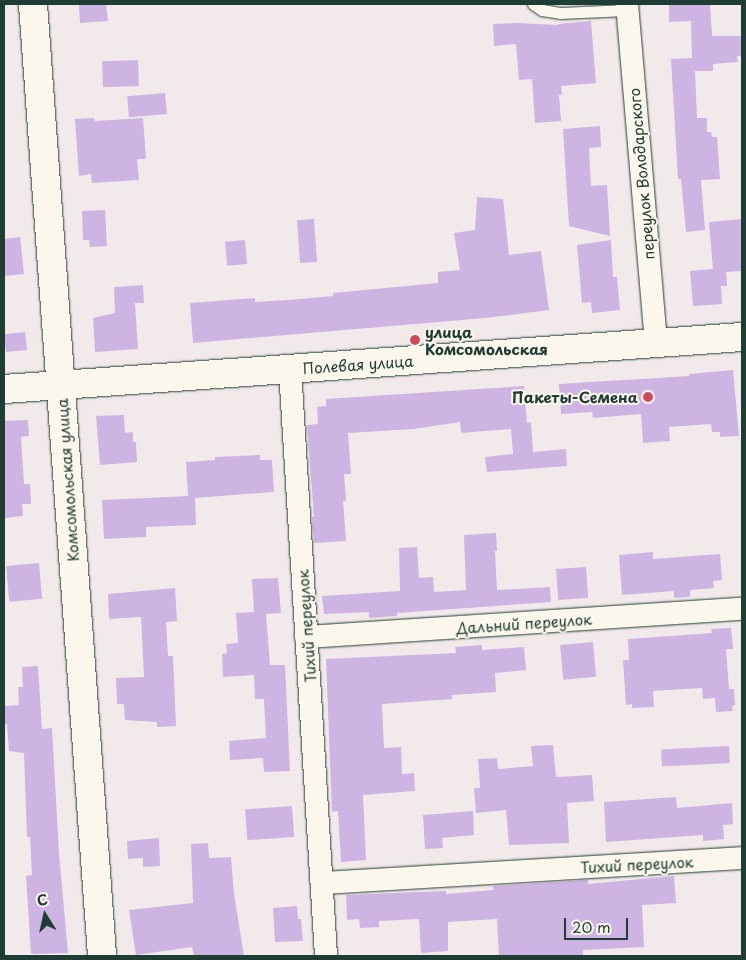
<!DOCTYPE html>
<html>
<head>
<meta charset="utf-8">
<style>
	body { margin:0 }
	#map { position:relative; width:746px; height:960px; overflow:hidden; background:#f2eaea; font-family:"Playpen Sans",sans-serif }
	div>[style] { position:absolute }
	.building>* { inset:0; background:#ceb4e2; transform-origin:0 0 }
	.roads { filter:drop-shadow(0 0 1px #1f3d34) drop-shadow(0 0 1px #1f3d34) }
	.service>* { height:11px; margin:-5.5px; padding:0 5.5px; transform-origin:5.5px; border-radius:5.5px; background:#fbf7ec }
	.minor>* { height:22px; margin:-11px; padding:0 11px; transform-origin:11px; border-radius:11px; background:#fbf7ec }
	.tertiary>* { height:28px; margin:-14px; padding:0 14px; transform-origin:14px; border-radius:14px; background:#fbf7ec }
	.secondary>* { height:28px; margin:-14px; padding:0 14px; transform-origin:14px; border-radius:14px; background:#fbf7ec }
	.dots>* { width:14px; height:14px; translate:-50% -50%; box-sizing:border-box; border:2px solid #fbf7ec; border-radius:50% }
	span { translate:-50% -50%; white-space:nowrap; text-align:center; line-height:1.15; -webkit-text-stroke:4px #fbf7ec; paint-order:stroke }
	.street-label { font-size:15px; color:#1f3d34 }
	.poi-label { font-size:15px; color:#1f3d34; font-weight:700 }
	.left { translate:0 -50%; text-align:left }
	.right { translate:-100% -50%; text-align:right }
	.frame { position:absolute; inset:0; border:5px solid #1f3d34; pointer-events:none }
	.north { position:absolute; left:20px; top:890px; width:50px; height:50px; -webkit-text-stroke:4px #fbf7ec; paint-order:stroke; rotate:350deg; font-size:14px; font-weight:700; line-height:20px; text-align:center; color:#1f3d34 }
	.north::after { content:''; display:block; margin:auto; width:18px; height:22px; background:#1f3d34; clip-path:polygon(50% 0,100% 100%,50% 72%,0 100%) }
	.scale { position:absolute; left:564px; top:918px; width:64px; height:22px; box-sizing:border-box; border:2px solid #1f3d34; border-top:0; padding-left:6px; font-size:15px; line-height:18px; white-space:nowrap; color:#1f3d34; -webkit-text-stroke:4px #fbf7ec; paint-order:stroke }
</style>
</head>
<body>
<div id="map">
	<div class="building">
		<div style="clip-path:polygon(79px 4px,106px 4px,108px 21px,80px 23px)"></div>
		<div style="clip-path:polygon(710px 4px,712px 36px,742px 36px,742px 56px,737px 56px,738px 62px,713px 64px,713px 71px,695px 71px,697px 118px,707px 118px,707px 132px,711px 132px,712px 137px,717px 137px,720px 179px,701px 180px,705px 230px,686px 232px,681px 179px,678px 179px,671px 59px,692px 58px,691px 21px,669px 22px,669px 5px)"></div>
		<div style="clip-path:polygon(591px 21px,596px 83px,561px 86px,562px 95px,559px 95px,561px 121px,535px 123px,532px 79px,519px 80px,516px 44px,494px 46px,493px 24px,518px 23px,558px 25px,558px 24px)"></div>
		<div style="left:138px;top:60px;width:26px;height:36px;rotate:88deg"></div>
		<div style="left:165px;top:93px;width:21px;height:38px;rotate:85deg"></div>
		<div style="clip-path:polygon(94px 118px,95px 121px,143px 118px,146px 159px,137px 159px,139px 180px,92px 183px,91px 174px,79px 176px,75px 119px)"></div>
		<div style="clip-path:polygon(600px 126px,601px 147px,589px 148px,591px 186px,607px 185px,610px 236px,569px 226px,563px 129px)"></div>
		<div style="clip-path:polygon(477px 197px,503px 199px,509px 255px,541px 251px,549px 310px,485px 318px,193px 343px,190px 303px,255px 298px,255px 302px,288px 300px,333px 296px,333px 293px,438px 283px,438px 272px,460px 270px,454px 233px,475px 230px)"></div>
		<div style="clip-path:polygon(105px 210px,107px 246px,90px 247px,89px 240px,83px 240px,82px 211px)"></div>
		<div style="left:314px;top:219px;width:43px;height:17px;rotate:86deg"></div>
		<div style="clip-path:polygon(742px 219px,742px 271px,726px 272px,727px 286px,721px 286px,722px 304px,693px 306px,690px 271px,713px 269px,709px 222px)"></div>
		<div style="clip-path:polygon(20px 237px,24px 274px,4px 276px,4px 239px)"></div>
		<div style="left:245px;top:240px;width:24px;height:20px;rotate:85deg"></div>
		<div style="clip-path:polygon(611px 240px,613px 277px,617px 277px,620px 310px,592px 313px,591px 302px,582px 303px,577px 245px)"></div>
		<div style="clip-path:polygon(143px 285px,144px 303px,135px 303px,138px 349px,95px 352px,93px 318px,115px 313px,114px 287px)"></div>
		<div style="left:25px;top:332px;width:18px;height:21px;rotate:84deg"></div>
		<div style="clip-path:polygon(733px 370px,739px 436px,720px 437px,720px 432px,712px 432px,711px 424px,669px 427px,670px 441px,643px 443px,641px 414px,593px 418px,592px 412px,561px 414px,559px 384px,689px 376px,689px 374px)"></div>
		<div style="clip-path:polygon(524px 386px,527px 423px,531px 422px,533px 452px,566px 449px,567px 466px,487px 472px,485px 457px,513px 454px,511px 429px,461px 433px,460px 422px,414px 429px,348px 433px,351px 474px,344px 474px,346px 501px,343px 501px,346px 541px,314px 543px,312px 517px,314px 517px,307px 425px,318px 424px,317px 407px,326px 406px,326px 399px)"></div>
		<div style="clip-path:polygon(124px 415px,125px 433px,133px 432px,133px 442px,136px 442px,137px 462px,100px 465px,96px 416px)"></div>
		<div style="clip-path:polygon(28px 420px,29px 436px,21px 437px,24px 484px,30px 484px,31px 504px,22px 504px,23px 516px,4px 518px,4px 421px)"></div>
		<div style="clip-path:polygon(260px 455px,260px 460px,272px 460px,274px 492px,195px 498px,196px 525px,146px 527px,146px 537px,104px 539px,102px 500px,188px 496px,186px 462px,215px 460px,215px 457px)"></div>
		<div style="clip-path:polygon(496px 533px,497px 551px,495px 551px,497px 590px,550px 587px,551px 602px,397px 613px,397px 616px,369px 618px,369px 612px,324px 614px,322px 596px,400px 591px,399px 548px,417px 547px,419px 578px,433px 577px,434px 592px,466px 590px,464px 535px)"></div>
		<div style="clip-path:polygon(653px 552px,653px 559px,720px 554px,722px 580px,713px 581px,714px 588px,690px 590px,690px 597px,674px 598px,674px 591px,622px 595px,619px 555px)"></div>
		<div style="left:39px;top:563px;width:36px;height:33px;rotate:85deg"></div>
		<div style="left:586px;top:567px;width:31px;height:30px;rotate:86deg"></div>
		<div style="clip-path:polygon(278px 578px,281px 613px,266px 614px,270px 665px,285px 665px,290px 771px,264px 772px,263px 758px,230px 760px,229px 741px,266px 738px,264px 699px,255px 699px,254px 675px,223px 677px,222px 654px,227px 653px,226px 644px,238px 643px,236px 613px,254px 612px,252px 579px)"></div>
		<div style="clip-path:polygon(175px 588px,177px 621px,166px 622px,168px 656px,173px 656px,176px 726px,157px 727px,157px 722px,125px 720px,124px 704px,117px 704px,116px 678px,144px 677px,141px 617px,109px 619px,108px 594px)"></div>
		<div style="clip-path:polygon(731px 628px,733px 649px,726px 649px,729px 689px,734px 689px,735px 705px,732px 706px,733px 711px,716px 712px,715px 698px,703px 699px,702px 688px,653px 691px,654px 707px,632px 708px,632px 704px,626px 705px,623px 660px,629px 660px,628px 639px,712px 633px,711px 629px)"></div>
		<div style="left:593px;top:642px;width:35px;height:33px;rotate:85deg"></div>
		<div style="clip-path:polygon(482px 645px,482px 650px,524px 647px,526px 670px,495px 673px,496px 692px,452px 695px,452px 699px,382px 704px,384px 748px,401px 747px,402px 774px,414px 773px,415px 791px,363px 795px,366px 860px,341px 862px,338px 811px,332px 812px,326px 659px,456px 653px,455px 647px)"></div>
		<div style="clip-path:polygon(38px 666px,42px 729px,52px 728px,59px 853px,68px 953px,34px 954px,31px 953px,26px 876px,32px 875px,30px 837px,27px 837px,24px 753px,9px 751px,7px 724px,4px 724px,4px 706px,19px 705px,18px 687px,23px 687px,22px 667px)"></div>
		<div style="clip-path:polygon(553px 745px,556px 777px,592px 775px,594px 801px,567px 803px,569px 843px,509px 845px,506px 810px,476px 813px,474px 788px,480px 788px,480px 786px,478px 759px,497px 758px,498px 769px,533px 766px,531px 746px)"></div>
		<div style="left:729px;top:746px;width:17px;height:68px;rotate:87deg"></div>
		<div style="clip-path:polygon(676px 797px,677px 808px,732px 803px,733px 824px,723px 825px,724px 839px,703px 841px,703px 835px,606px 842px,604px 802px)"></div>
		<div style="left:292px;top:806px;width:31px;height:47px;rotate:86deg"></div>
		<div style="clip-path:polygon(473px 811px,474px 835px,442px 838px,443px 848px,425px 849px,423px 815px)"></div>
		<div style="clip-path:polygon(159px 838px,160px 866px,143px 867px,143px 858px,128px 859px,127px 841px)"></div>
		<div style="clip-path:polygon(208px 843px,209px 858px,231px 857px,234px 894px,244px 956px,194px 956px,192px 947px,136px 955px,129px 910px,193px 903px,191px 844px)"></div>
		<div style="clip-path:polygon(674px 876px,676px 903px,642px 905px,644px 947px,583px 950px,583px 956px,499px 956px,497px 919px,448px 922px,448px 951px,421px 953px,419px 919px,379px 921px,379px 927px,360px 928px,359px 919px,347px 920px,346px 895px,446px 891px,446px 894px,493px 890px,493px 886px,588px 880px,588px 884px)"></div>
		<div style="clip-path:polygon(297px 906px,298px 919px,301px 919px,303px 941px,275px 942px,273px 908px)"></div>
	</div>
	<div class="roads">
		<div class="service">
			<div style="left:533px;top:4px;width:11px;rotate:34deg"></div>
			<div style="left:542px;top:10px;width:18px;rotate:9deg"></div>
			<div style="left:560px;top:13px;width:67px;rotate:-2.6deg"></div>
		</div>
		<div class="minor">
			<div style="left:627px;top:4px;width:340px;rotate:85.1deg"></div>
			<div style="left:290px;top:369px;width:588px;rotate:86.49deg"></div>
			<div style="left:306px;top:637px;width:437px;rotate:-3.7deg"></div>
			<div style="left:322px;top:883px;width:421px;rotate:-3.4deg"></div>
		</div>
		<div class="tertiary">
			<div style="left:33px;top:4px;width:954px;rotate:85.85deg"></div>
		</div>
		<div class="secondary">
			<div style="left:4px;top:389px;width:740px;rotate:-4.03deg"></div>
		</div>
	</div>
	<div class="dots">
		<div style="left:415px;top:340px;background:#d1495b"></div>
		<div style="left:648px;top:397px;background:#d1495b"></div>
	</div>
	<div class="street-label">
		<span style="left:641px;top:174px;rotate:-95deg">переулок Володарского</span>
		<span style="left:358px;top:364px;rotate:-4deg">Полевая улица</span>
		<span style="left:67px;top:480px;rotate:-94deg">Комсомольская улица</span>
		<span style="left:524px;top:623px;rotate:-4deg">Дальний переулок</span>
		<span style="left:306px;top:626px;rotate:-94deg">Тихий переулок</span>
		<span style="left:637px;top:864px;rotate:-3deg">Тихий переулок</span>
	</div>
	<div class="poi-label">
		<span class="left" style="left:425px;top:340px">улица<br>Комсомольская</span>
		<span class="right" style="left:638px;top:397px">Пакеты-Семена</span>
	</div>
	<div class="frame"></div>
	<div class="north">С</div>
	<div class="scale">20 m</div>
</div>
</body>
</html>
